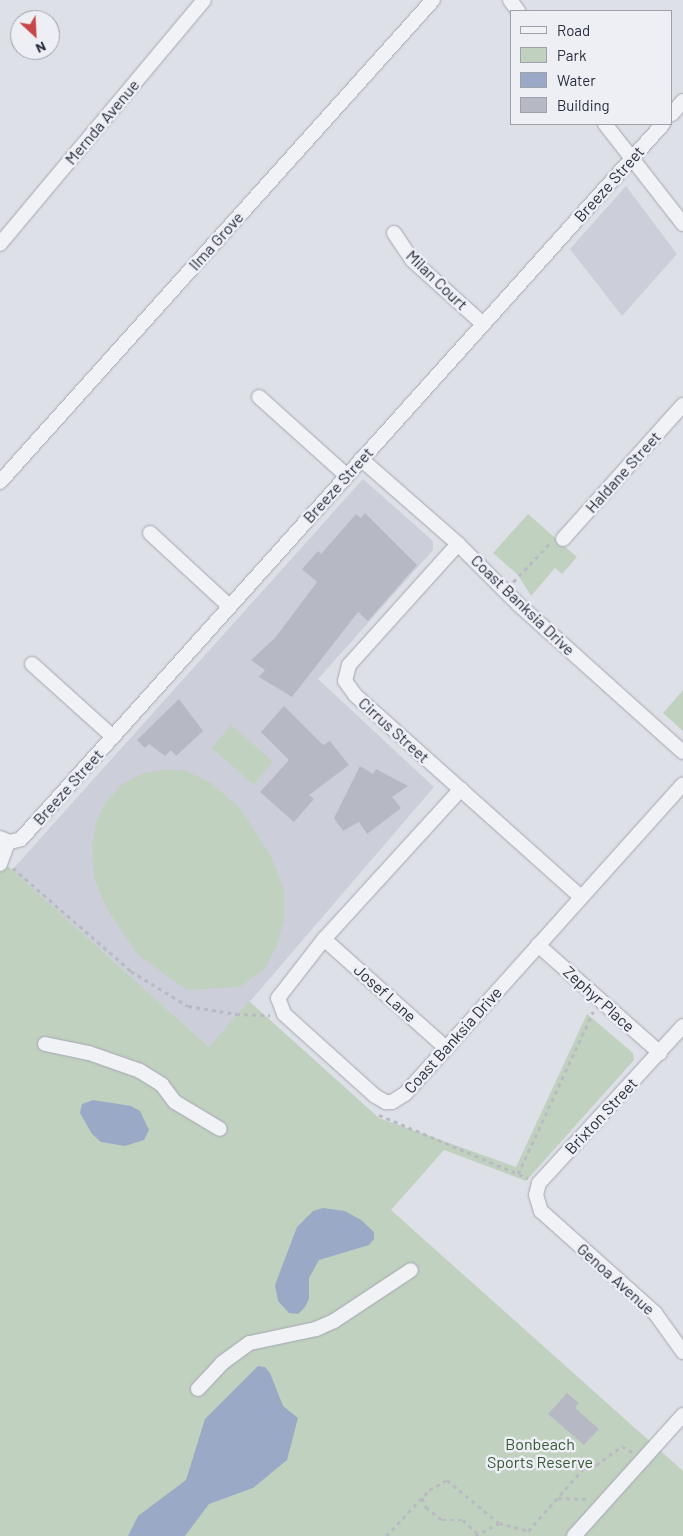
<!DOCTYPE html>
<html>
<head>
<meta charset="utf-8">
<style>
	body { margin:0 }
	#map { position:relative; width:683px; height:1536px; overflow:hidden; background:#dee0e7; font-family:Barlow,sans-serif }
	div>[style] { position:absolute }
	.built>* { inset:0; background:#cccfd9 }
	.green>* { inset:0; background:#c1d1c0; transform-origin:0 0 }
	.water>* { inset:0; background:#9aa9c6 }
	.building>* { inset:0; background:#b6b9c4 }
	.path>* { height:2.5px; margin-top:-1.25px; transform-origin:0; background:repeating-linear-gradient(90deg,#b9bbc2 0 4px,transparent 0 8px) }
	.roads { filter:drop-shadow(0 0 1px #a4a7b1) drop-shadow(0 0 1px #a4a7b1) }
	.minor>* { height:14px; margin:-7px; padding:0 7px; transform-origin:7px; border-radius:7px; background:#f1f2f6 }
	span { translate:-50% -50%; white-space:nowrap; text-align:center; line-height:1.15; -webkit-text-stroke:5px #edeff5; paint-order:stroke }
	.street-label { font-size:16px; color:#282d3d }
	.park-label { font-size:16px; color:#375836 }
	.legend { position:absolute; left:510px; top:10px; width:162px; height:115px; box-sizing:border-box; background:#edeff5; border:1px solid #9ea1ab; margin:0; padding:6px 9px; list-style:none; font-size:15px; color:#282d3d }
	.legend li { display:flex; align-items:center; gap:10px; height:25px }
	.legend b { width:25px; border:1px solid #9ea1ab }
	.north { position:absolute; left:10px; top:10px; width:50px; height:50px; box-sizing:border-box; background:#edeff5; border:1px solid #9ea1ab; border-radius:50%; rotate:155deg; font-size:14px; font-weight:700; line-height:20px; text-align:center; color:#282d3d }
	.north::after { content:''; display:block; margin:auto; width:18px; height:22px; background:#c84748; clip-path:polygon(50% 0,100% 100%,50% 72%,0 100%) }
</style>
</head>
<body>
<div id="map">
	<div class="built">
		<div style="clip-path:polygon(626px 186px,677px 254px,622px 316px,570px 249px)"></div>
		<div style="clip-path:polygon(363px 479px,433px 541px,433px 550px,318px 679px,434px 787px,210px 1048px,12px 870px)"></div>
	</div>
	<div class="green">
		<div style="clip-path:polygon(528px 514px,577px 557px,562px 574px,555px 568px,531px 596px,518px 575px,493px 553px)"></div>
		<div style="clip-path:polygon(683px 690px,683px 731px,663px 713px)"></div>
		<div style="left:231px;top:725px;width:56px;height:30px;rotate:41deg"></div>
		<div style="clip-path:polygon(163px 770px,184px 770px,211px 783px,240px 808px,272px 858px,284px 891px,284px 920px,277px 945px,265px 969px,240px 987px,187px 990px,138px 955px,107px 909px,94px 878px,92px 844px,96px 823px,105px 803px,122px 784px,143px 773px)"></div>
		<div style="clip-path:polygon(0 859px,209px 1047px,249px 1001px,379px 1118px,516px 1167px,587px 1014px,633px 1053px,634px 1060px,526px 1181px,444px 1150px,391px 1210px,683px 1471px,683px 1536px,0 1536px)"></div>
	</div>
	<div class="water">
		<div style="clip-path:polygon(93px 1100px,131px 1106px,140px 1111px,149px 1130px,144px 1140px,125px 1146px,101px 1142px,92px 1134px,80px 1113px,82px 1104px)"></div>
		<div style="clip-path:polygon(323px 1208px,345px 1211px,361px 1220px,374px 1232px,374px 1239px,369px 1245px,319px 1260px,309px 1278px,309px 1299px,305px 1307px,298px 1314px,289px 1313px,278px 1301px,275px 1285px,297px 1227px,313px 1211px)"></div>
		<div style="clip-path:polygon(258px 1366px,265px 1367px,270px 1373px,283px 1406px,298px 1418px,287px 1460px,253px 1488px,209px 1504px,185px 1536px,128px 1536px,138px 1516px,186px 1480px,205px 1419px)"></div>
	</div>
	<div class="building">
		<div style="clip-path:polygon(365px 513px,417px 565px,368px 621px,358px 612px,292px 697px,259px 677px,265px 670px,251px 660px,275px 638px,317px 582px,302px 569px,318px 551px,321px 554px,356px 514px,361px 518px)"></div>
		<div style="clip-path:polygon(179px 699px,203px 731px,176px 756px,171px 750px,165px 756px,149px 744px,145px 748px,137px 740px)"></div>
		<div style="clip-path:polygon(284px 706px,323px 745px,330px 741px,349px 765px,309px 795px,314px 799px,294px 822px,260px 792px,289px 760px,261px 732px)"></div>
		<div style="clip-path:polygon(360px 766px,373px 774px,376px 769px,408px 786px,392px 797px,401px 808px,367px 834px,359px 822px,343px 831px,334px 818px)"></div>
		<div style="clip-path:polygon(567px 1393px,579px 1403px,575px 1408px,599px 1429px,584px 1445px,548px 1414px)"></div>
	</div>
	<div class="path">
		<div style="left:513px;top:582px;width:54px;rotate:-46.5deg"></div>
		<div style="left:13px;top:868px;width:157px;rotate:41.1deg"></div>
		<div style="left:131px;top:971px;width:67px;rotate:31.6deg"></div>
		<div style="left:188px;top:1006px;width:49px;rotate:9.5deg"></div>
		<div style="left:236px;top:1014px;width:34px;rotate:2deg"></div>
		<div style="left:379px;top:1115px;width:162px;rotate:22.9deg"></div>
		<div style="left:518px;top:1174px;width:179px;rotate:-65.2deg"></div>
		<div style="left:422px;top:1498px;width:10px;rotate:66deg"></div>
		<div style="left:426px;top:1507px;width:21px;rotate:39deg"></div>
		<div style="left:442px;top:1520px;width:21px"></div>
		<div style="left:463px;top:1520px;width:21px;rotate:43deg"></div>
		<div style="left:558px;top:1498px;width:32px;rotate:2deg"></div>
		<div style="left:386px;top:1536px;width:63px;rotate:-46.9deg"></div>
		<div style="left:429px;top:1490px;width:21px;rotate:-29deg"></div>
		<div style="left:447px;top:1480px;width:67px;rotate:39.6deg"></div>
		<div style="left:499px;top:1523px;width:30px;rotate:15deg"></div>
		<div style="left:528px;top:1531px;width:84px;rotate:-48.4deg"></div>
		<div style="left:584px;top:1468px;width:12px;rotate:-14deg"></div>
		<div style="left:596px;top:1465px;width:32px;rotate:-36deg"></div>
		<div style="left:622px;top:1446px;width:12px;rotate:31deg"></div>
		<div style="left:475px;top:1536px;width:27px;rotate:-28deg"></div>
	</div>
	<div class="roads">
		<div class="minor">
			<div style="left:510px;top:0;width:14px;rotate:54deg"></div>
			<div style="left:672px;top:114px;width:17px;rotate:-50deg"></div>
			<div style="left:605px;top:124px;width:127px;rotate:52deg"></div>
			<div style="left:394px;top:233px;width:32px;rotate:56deg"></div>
			<div style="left:412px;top:260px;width:96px;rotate:42deg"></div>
			<div style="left:0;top:244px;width:318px;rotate:-50.1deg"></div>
			<div style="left:259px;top:397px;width:118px;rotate:41.9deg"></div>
			<div style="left:361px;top:459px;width:129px;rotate:41.2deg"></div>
			<div style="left:458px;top:544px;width:86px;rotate:45deg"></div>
			<div style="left:519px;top:605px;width:220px;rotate:41.9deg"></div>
			<div style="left:0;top:482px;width:648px;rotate:-48.07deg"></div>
			<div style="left:150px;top:533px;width:108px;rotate:42.7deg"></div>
			<div style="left:563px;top:539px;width:180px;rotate:-48.2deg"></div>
			<div style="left:458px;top:544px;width:163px;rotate:132deg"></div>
			<div style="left:349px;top:665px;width:16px;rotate:104deg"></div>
			<div style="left:345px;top:681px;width:17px;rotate:54deg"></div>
			<div style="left:355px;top:695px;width:303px;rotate:41.8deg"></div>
			<div style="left:32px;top:664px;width:109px;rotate:42deg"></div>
			<div style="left:461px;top:789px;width:203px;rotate:132.4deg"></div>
			<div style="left:324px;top:939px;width:75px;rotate:127.9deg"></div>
			<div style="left:278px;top:998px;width:17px;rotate:69deg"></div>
			<div style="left:284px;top:1014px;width:122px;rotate:42deg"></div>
			<div style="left:375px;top:1096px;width:13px;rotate:29deg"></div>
			<div style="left:386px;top:1102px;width:6px"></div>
			<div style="left:392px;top:1102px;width:15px;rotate:-32deg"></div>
			<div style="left:405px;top:1094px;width:416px;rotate:-48.1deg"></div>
			<div style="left:0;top:838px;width:11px;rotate:22deg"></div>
			<div style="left:10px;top:842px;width:11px;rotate:-15deg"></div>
			<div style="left:21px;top:839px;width:961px;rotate:-48.08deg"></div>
			<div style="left:0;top:864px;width:23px;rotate:-70deg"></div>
			<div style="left:324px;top:939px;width:164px;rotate:41.8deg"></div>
			<div style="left:538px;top:945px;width:163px;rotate:41.5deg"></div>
			<div style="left:683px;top:1026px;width:213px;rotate:132.5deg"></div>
			<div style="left:539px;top:1183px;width:12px;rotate:104deg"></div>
			<div style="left:536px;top:1195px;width:17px;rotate:73deg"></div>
			<div style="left:541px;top:1211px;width:153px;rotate:41.8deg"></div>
			<div style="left:655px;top:1313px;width:48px;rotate:54.3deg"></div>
			<div style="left:45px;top:1044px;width:45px;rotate:11.6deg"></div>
			<div style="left:89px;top:1053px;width:54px;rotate:19.4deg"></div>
			<div style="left:140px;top:1071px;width:26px;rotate:32deg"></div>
			<div style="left:162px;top:1085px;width:21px;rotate:53deg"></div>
			<div style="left:175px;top:1102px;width:52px;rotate:31deg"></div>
			<div style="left:198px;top:1389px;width:35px;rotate:-47deg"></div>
			<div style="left:222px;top:1363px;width:34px;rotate:-36deg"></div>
			<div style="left:250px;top:1343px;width:67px;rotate:-12deg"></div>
			<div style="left:316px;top:1329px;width:20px;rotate:-24deg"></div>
			<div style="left:334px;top:1321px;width:92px;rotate:-33.5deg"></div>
			<div style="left:574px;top:1536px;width:163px;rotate:-48deg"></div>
		</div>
	</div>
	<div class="street-label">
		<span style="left:102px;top:122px;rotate:-50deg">Mernda Avenue</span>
		<span style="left:609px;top:184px;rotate:-48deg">Breeze Street</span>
		<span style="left:216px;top:241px;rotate:-48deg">Ilma Grove</span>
		<span style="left:437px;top:280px;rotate:44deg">Milan Court</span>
		<span style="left:623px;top:472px;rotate:-48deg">Haldane Street</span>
		<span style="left:338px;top:485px;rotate:-48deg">Breeze Street</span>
		<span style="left:523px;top:605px;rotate:44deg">Coast Banksia Drive</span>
		<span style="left:394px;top:730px;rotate:42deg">Cirrus Street</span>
		<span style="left:68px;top:787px;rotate:-48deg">Breeze Street</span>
		<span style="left:385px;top:993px;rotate:42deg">Josef Lane</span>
		<span style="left:599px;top:999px;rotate:42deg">Zephyr Place</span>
		<span style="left:453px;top:1040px;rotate:-48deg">Coast Banksia Drive</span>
		<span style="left:601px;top:1116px;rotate:-47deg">Brixton Street</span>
		<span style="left:616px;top:1279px;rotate:42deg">Genoa Avenue</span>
	</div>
	<div class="park-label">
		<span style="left:540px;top:1453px">Bonbeach<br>Sports Reserve</span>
	</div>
	<ul class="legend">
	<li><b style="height:6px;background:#f1f2f6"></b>Road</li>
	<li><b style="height:14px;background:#c1d1c0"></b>Park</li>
	<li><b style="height:14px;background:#9aa9c6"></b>Water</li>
	<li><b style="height:14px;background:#b6b9c4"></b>Building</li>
	</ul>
	<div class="north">N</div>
</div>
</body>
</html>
